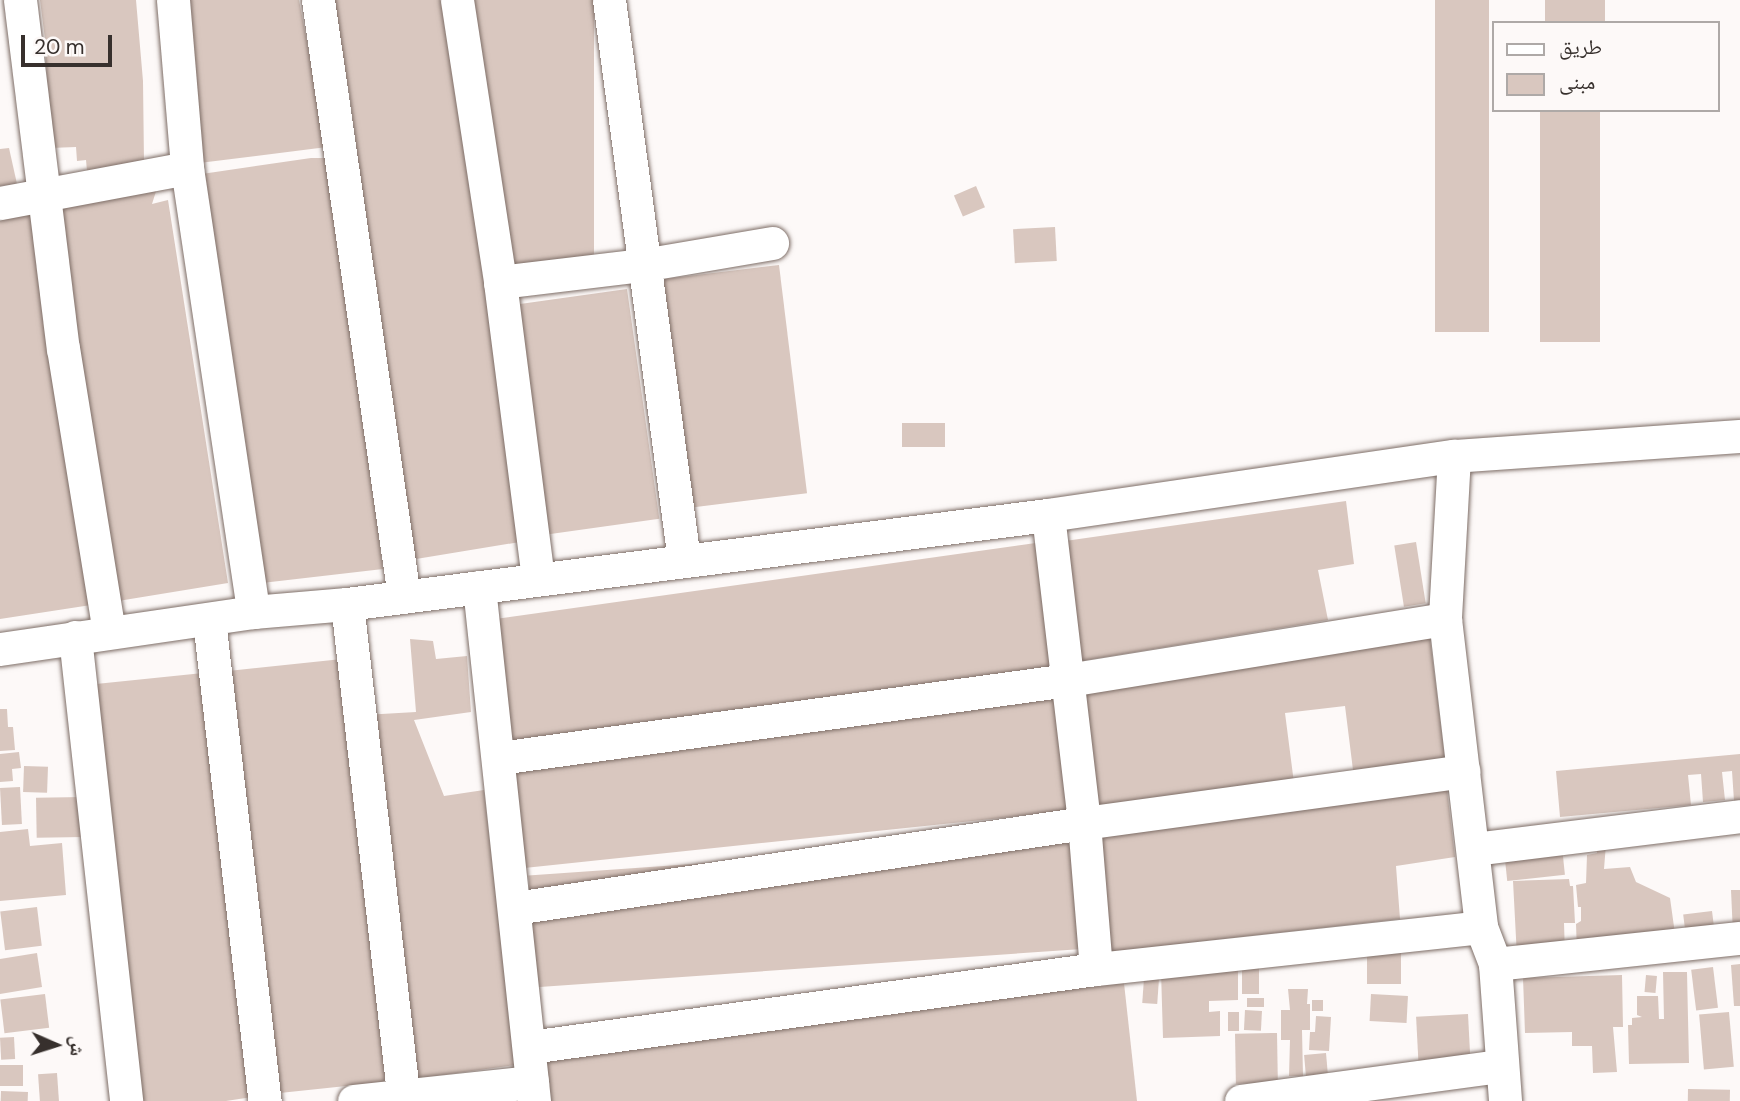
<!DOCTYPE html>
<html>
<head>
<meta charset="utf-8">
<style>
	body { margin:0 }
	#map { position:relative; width:1740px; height:1101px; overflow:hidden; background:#fdf9f8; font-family:"DM Sans","Noto Naskh Arabic",sans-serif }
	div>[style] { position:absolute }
	.building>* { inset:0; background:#d9c7bf; transform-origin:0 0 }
	.roads { filter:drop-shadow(0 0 2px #7e6e67) drop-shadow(0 0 2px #7e6e67) }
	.street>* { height:33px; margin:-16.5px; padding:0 16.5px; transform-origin:16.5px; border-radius:16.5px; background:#fff }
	span { translate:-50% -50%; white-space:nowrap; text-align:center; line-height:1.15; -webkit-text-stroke:6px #fdf9f8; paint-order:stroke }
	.legend { position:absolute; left:1492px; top:21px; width:228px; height:91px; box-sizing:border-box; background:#fdf9f8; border:2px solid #aea9a7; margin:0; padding:9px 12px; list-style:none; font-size:21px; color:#37302d }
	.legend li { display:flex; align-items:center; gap:14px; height:35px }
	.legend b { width:35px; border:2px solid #aea9a7 }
	.north { position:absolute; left:21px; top:1010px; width:70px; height:70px; -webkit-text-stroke:5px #fdf9f8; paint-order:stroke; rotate:93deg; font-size:19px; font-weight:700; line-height:28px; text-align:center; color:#37302d }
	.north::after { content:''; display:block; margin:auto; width:24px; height:32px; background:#37302d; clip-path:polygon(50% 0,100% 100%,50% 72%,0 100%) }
	.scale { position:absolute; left:21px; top:35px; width:91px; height:32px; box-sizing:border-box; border:4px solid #37302d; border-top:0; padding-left:9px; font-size:21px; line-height:24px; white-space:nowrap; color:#37302d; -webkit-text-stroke:5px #fdf9f8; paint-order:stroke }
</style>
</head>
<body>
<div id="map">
	<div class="building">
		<div style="clip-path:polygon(40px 0,136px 0,143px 81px,144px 162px,87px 171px,86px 160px,77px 161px,76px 147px,50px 148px,45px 39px)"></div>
		<div style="clip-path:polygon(177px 0,299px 0,327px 147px,191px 164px)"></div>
		<div style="clip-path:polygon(329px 0,448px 0,526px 541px,410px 560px,349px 91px)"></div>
		<div style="left:463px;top:0;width:131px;height:275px"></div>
		<div style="left:1435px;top:0;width:54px;height:332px"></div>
		<div style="left:1545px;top:0;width:60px;height:23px"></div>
		<div style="left:1540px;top:110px;width:60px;height:232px"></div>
		<div style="clip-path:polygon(9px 148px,17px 184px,0 186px,0 149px)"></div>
		<div style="clip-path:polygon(311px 158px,330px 158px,383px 569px,262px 583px,195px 175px)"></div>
		<div style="clip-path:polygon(158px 185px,152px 204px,168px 200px,228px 583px,112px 602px,54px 204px)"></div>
		<div style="left:976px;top:186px;width:23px;height:24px;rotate:67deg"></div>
		<div style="clip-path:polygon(31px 211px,91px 605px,0 619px,0 218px)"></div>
		<div style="left:1055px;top:227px;width:34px;height:42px;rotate:87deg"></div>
		<div style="left:779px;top:265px;width:230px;height:120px;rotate:83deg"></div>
		<div style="left:627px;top:289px;width:232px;height:117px;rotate:82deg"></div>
		<div style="left:945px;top:423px;width:24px;height:43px;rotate:90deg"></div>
		<div style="clip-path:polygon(1346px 501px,1354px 564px,1318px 570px,1328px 620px,1075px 662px,1058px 542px)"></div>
		<div style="left:1043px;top:542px;width:125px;height:555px;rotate:82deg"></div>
		<div style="left:1416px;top:542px;width:62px;height:22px;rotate:81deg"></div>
		<div style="clip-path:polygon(1430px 638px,1445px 759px,1353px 770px,1345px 706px,1285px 713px,1294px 783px,1090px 808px,1075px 682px)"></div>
		<div style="clip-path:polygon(410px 639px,433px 641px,436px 659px,467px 656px,471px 712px,414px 720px,444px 796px,484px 790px,515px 1065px,414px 1079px,364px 715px,416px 712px)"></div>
		<div style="left:342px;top:659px;width:425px;height:112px;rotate:84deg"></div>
		<div style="clip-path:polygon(203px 673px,252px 1097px,226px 1101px,140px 1101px,96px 684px)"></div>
		<div style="left:1061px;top:694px;width:117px;height:559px;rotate:84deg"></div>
		<div style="clip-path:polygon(0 709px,7px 709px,8px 727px,13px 727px,15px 750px,0 751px)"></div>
		<div style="clip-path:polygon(19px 752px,21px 768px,12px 769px,13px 781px,0 782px,0 754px)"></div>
		<div style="clip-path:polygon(1740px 754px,1740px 801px,1734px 801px,1732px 771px,1722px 772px,1725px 800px,1703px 802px,1701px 774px,1688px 775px,1691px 805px,1560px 817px,1556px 771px)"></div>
		<div style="left:24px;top:766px;width:24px;height:26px;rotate:2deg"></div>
		<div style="left:20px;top:787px;width:37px;height:20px;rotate:87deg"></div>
		<div style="clip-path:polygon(1447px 790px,1455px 857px,1396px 866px,1400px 919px,1110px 952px,1094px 833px)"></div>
		<div style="left:83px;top:797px;width:40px;height:47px;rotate:89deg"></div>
		<div style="clip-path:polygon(28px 829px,30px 846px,62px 843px,66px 895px,0 901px,0 832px)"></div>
		<div style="left:1078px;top:837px;width:112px;height:551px;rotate:86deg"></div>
		<div style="clip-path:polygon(1606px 844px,1604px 869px,1630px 867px,1636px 882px,1670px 898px,1676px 941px,1577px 952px,1576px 924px,1581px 921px,1581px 907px,1578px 907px,1576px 885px,1586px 883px,1587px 855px,1597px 853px,1597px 846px)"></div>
		<div style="left:1562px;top:847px;width:28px;height:58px;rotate:84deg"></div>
		<div style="clip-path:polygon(1569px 879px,1570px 886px,1573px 886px,1575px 923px,1564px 923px,1565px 954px,1517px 957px,1513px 881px)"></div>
		<div style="clip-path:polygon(1731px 890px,1740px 890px,1740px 934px,1733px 934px)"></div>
		<div style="left:37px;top:907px;width:39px;height:37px;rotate:83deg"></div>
		<div style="left:1712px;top:911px;width:23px;height:29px;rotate:83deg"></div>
		<div style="left:1367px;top:951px;width:34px;height:33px"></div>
		<div style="clip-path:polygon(37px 953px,42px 987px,0 994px,0 959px)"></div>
		<div style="left:1242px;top:961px;width:17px;height:33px"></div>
		<div style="clip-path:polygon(1740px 964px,1740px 1006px,1734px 1006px,1731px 965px)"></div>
		<div style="left:1713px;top:967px;width:41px;height:22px;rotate:83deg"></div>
		<div style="clip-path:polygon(1238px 969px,1238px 1000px,1209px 1001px,1209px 1012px,1220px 1011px,1220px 1036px,1163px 1038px,1161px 971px)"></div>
		<div style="clip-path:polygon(1663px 972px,1687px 972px,1689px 1063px,1629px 1064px,1628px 1025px,1632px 1025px,1632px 1018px,1642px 1017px,1637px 1015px,1637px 996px,1658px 996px,1659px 1019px,1664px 1019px)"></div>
		<div style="clip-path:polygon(1123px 974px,1137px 1101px,547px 1101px,544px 1055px)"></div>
		<div style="clip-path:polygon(1622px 975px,1623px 1027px,1613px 1027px,1617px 1072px,1593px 1073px,1592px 1046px,1572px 1046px,1572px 1032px,1525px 1033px,1523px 978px)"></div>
		<div style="left:1646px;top:975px;width:11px;height:17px;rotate:5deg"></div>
		<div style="left:1144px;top:978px;width:15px;height:25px;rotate:4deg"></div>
		<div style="clip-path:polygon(1288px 989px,1308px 989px,1307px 1004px,1310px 1004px,1310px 1030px,1302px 1030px,1303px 1076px,1289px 1076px,1290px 1040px,1281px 1040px,1281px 1010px,1290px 1010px)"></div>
		<div style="left:45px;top:994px;width:34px;height:45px;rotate:83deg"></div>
		<div style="left:1371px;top:994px;width:37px;height:27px;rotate:3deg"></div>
		<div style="left:1247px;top:998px;width:17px;height:9px"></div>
		<div style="left:1312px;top:1000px;width:11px;height:11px"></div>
		<div style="left:1245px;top:1010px;width:17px;height:20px;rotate:3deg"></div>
		<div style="left:1228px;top:1012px;width:11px;height:19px"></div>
		<div style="left:1729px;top:1012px;width:55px;height:30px;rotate:85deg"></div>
		<div style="left:1468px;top:1014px;width:50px;height:52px;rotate:87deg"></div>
		<div style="clip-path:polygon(1316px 1016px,1331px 1017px,1329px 1051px,1309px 1050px,1310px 1032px,1315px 1032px)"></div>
		<div style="left:1277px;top:1033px;width:50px;height:42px;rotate:89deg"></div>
		<div style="left:14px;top:1037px;width:22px;height:14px;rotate:87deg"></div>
		<div style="left:1326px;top:1053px;width:21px;height:22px;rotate:85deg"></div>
		<div style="left:0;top:1065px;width:23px;height:21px"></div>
		<div style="left:57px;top:1073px;width:28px;height:19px;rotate:86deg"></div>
		<div style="left:1688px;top:1089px;width:42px;height:12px;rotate:1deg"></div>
		<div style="left:1px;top:1091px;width:27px;height:10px;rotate:2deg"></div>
	</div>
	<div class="roads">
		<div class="street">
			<div style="left:20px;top:0;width:351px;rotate:83deg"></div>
			<div style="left:63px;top:348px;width:287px;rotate:80.8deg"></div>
			<div style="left:173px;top:0;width:169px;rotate:85.2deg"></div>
			<div style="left:187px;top:168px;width:449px;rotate:81.5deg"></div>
			<div style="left:318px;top:0;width:603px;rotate:81.8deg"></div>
			<div style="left:457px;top:0;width:285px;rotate:81.3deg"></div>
			<div style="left:500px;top:282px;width:299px;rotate:82.7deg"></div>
			<div style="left:609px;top:0;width:565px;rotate:82.37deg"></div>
			<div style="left:0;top:203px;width:190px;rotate:-10.6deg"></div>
			<div style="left:500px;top:282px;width:144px;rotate:-6.8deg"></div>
			<div style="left:643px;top:265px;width:131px;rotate:-9.7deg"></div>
			<div style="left:1454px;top:456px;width:163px;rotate:93.2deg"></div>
			<div style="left:1445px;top:619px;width:310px;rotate:83.3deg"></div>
			<div style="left:1481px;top:927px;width:40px;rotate:69deg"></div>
			<div style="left:1495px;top:964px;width:137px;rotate:85.8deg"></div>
			<div style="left:1048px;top:515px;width:310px;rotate:83.3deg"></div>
			<div style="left:1084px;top:823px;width:146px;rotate:85.3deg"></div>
			<div style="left:479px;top:587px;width:517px;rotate:83.89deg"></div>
			<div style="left:347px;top:604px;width:500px;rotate:83.46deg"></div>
			<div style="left:209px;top:620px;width:484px;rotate:83.4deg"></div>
			<div style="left:75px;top:637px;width:467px;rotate:83.7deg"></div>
			<div style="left:0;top:649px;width:256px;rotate:-8.3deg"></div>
			<div style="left:253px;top:612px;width:94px;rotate:-4.9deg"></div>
			<div style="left:347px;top:604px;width:707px;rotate:-7.24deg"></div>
			<div style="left:1048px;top:515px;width:410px;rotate:-8.3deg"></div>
			<div style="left:1454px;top:456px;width:287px;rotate:-4deg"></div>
			<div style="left:499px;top:758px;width:574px;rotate:-7.81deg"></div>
			<div style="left:1068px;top:680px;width:382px;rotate:-9.2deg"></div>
			<div style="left:1473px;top:849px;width:269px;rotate:-7deg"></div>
			<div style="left:515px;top:908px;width:575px;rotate:-8.5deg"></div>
			<div style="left:1084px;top:823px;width:383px;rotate:-7.8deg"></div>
			<div style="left:1495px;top:964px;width:246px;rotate:-6.1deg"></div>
			<div style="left:530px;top:1047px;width:571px;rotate:-7.85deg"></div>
			<div style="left:1096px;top:969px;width:387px;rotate:-6.2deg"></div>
			<div style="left:354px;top:1101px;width:179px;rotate:-6.1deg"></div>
			<div style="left:1241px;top:1101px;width:262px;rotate:-7.7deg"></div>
		</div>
	</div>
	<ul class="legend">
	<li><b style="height:9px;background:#fff"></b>طريق</li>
	<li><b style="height:19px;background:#d9c7bf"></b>مبنى</li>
	</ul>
	<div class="north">ش</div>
	<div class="scale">20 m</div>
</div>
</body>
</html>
